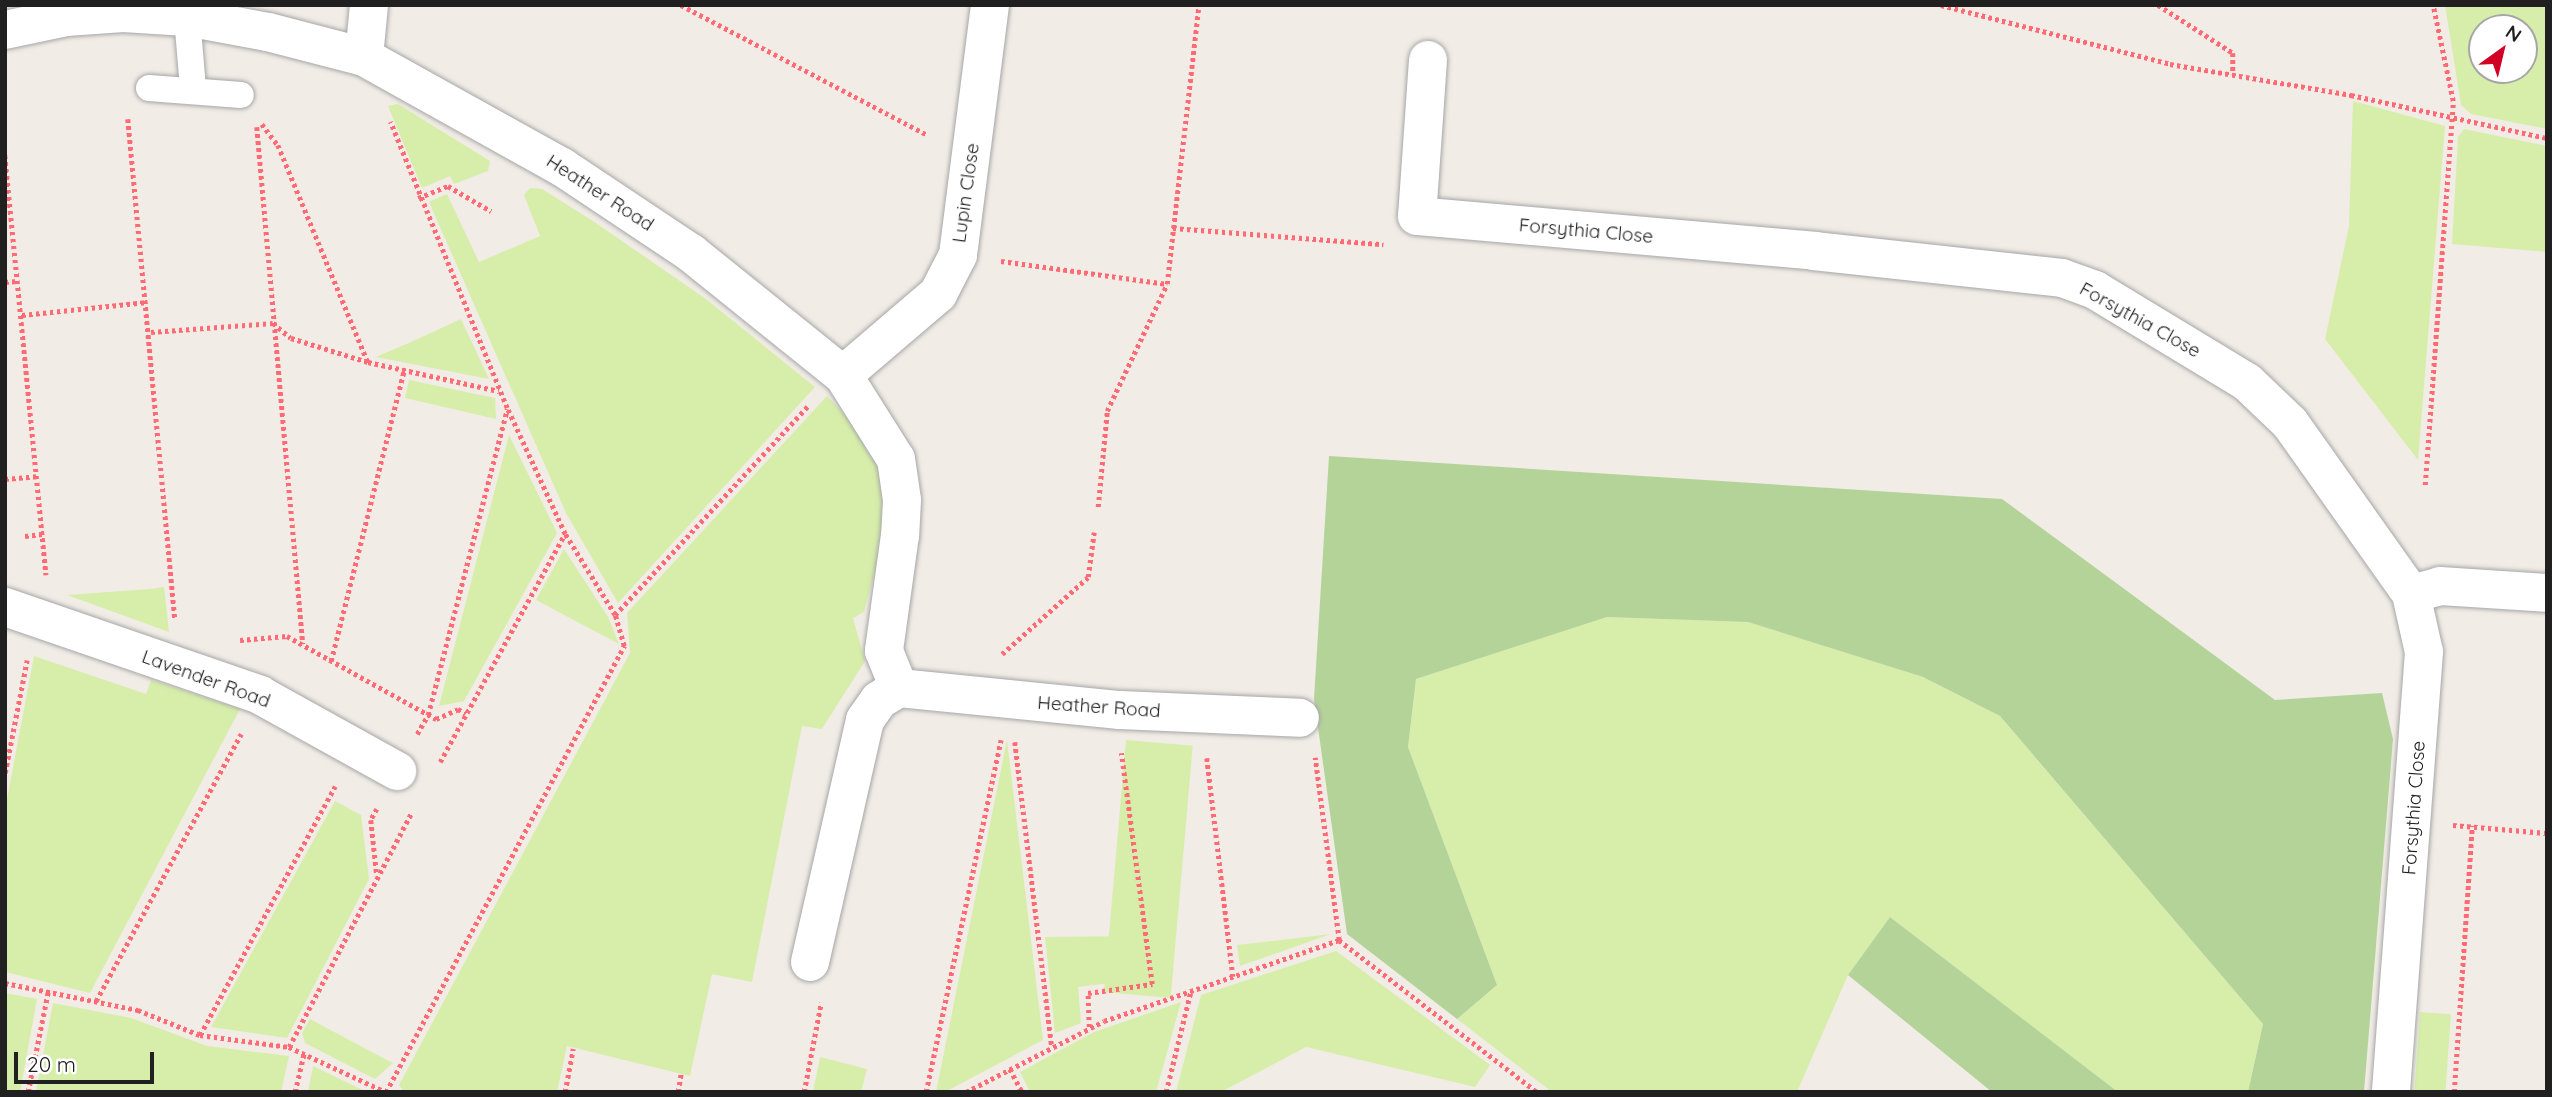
<!DOCTYPE html>
<html>
<head>
<meta charset="utf-8">
<style>
	body { margin:0 }
	#map { position:relative; width:2552px; height:1097px; overflow:hidden; background:#f1ece6; font-family:Quicksand,sans-serif }
	div>[style] { position:absolute }
	.grass>* { inset:0; background:#d7eeaa; transform-origin:0 0 }
	.forest>* { inset:0; background:#b4d399 }
	.path>* { height:4.5px; margin-top:-2.25px; transform-origin:0; background:repeating-linear-gradient(90deg,#ff6a74 0 3.5px,transparent 0 7px) }
	.roads { filter:drop-shadow(0 0 2px #a7a7a7) drop-shadow(0 0 2px #a7a7a7) }
	.lane>* { height:26px; margin:-13px; padding:0 13px; transform-origin:13px; border-radius:13px; background:#fff }
	.street>* { height:38px; margin:-19px; padding:0 19px; transform-origin:19px; border-radius:19px; background:#fff }
	span { translate:-50% -50%; white-space:nowrap; text-align:center; line-height:1.15; -webkit-text-stroke:5px #fff; paint-order:stroke }
	.street-label { font-size:19px; color:#202020 }
	.frame { position:absolute; inset:0; border:7px solid #202020; pointer-events:none }
	.north { position:absolute; left:2468px; top:14px; width:70px; height:70px; box-sizing:border-box; background:#fff; border:2px solid #a6a6a6; border-radius:50%; rotate:34deg; font-size:19px; font-weight:700; line-height:28px; text-align:center; color:#202020 }
	.north::after { content:''; display:block; margin:auto; width:24px; height:32px; background:#d10024; clip-path:polygon(50% 0,100% 100%,50% 72%,0 100%) }
	.scale { position:absolute; left:14px; top:1052px; width:140px; height:32px; box-sizing:border-box; border:4px solid #202020; border-top:0; padding-left:9px; font-size:21px; line-height:24px; white-space:nowrap; color:#202020; -webkit-text-stroke:5px #fff; paint-order:stroke }
</style>
</head>
<body>
<div id="map">
	<div class="grass">
		<div style="clip-path:polygon(evenodd,2445px 5px,2547px 5px,2547px 129px,2471px 114px,2461px 105px,2445px 5px,2524px 28px,2524px 70px,2482px 70px,2482px 28px,2524px 28px)"></div>
		<div style="clip-path:polygon(2353px 101px,2445px 126px,2418px 460px,2325px 339px,2349px 226px)"></div>
		<div style="clip-path:polygon(398px 104px,490px 161px,488px 171px,454px 184px,450px 176px,422px 188px,388px 106px)"></div>
		<div style="clip-path:polygon(2464px 129px,2547px 146px,2547px 252px,2452px 244px,2458px 137px)"></div>
		<div style="clip-path:polygon(530px 188px,542px 189px,596px 223px,706px 299px,815px 387px,618px 603px,566px 513px,429px 202px,447px 194px,479px 262px,540px 236px,524px 195px)"></div>
		<div style="clip-path:polygon(461px 319px,489px 379px,376px 357px,411px 342px)"></div>
		<div style="clip-path:polygon(409px 380px,495px 398px,496px 419px,405px 398px)"></div>
		<div style="clip-path:polygon(827px 396px,872px 443px,887px 484px,884px 539px,864px 612px,853px 618px,865px 661px,822px 729px,802px 726px,752px 982px,712px 974px,690px 1076px,567px 1046px,557px 1092px,404px 1092px,399px 1085px,630px 653px,627px 613px)"></div>
		<div style="clip-path:polygon(509px 435px,557px 533px,464px 701px,439px 706px)"></div>
		<div style="clip-path:polygon(564px 549px,608px 617px,619px 644px,536px 600px)"></div>
		<div style="clip-path:polygon(164px 587px,169px 632px,67px 595px,150px 589px)"></div>
		<div style="clip-path:polygon(1607px 617px,1748px 622px,1923px 677px,2000px 716px,2263px 1024px,2248px 1092px,2118px 1092px,1890px 917px,1848px 975px,1797px 1092px,1552px 1092px,1457px 1019px,1497px 985px,1408px 747px,1416px 679px)"></div>
		<div style="clip-path:polygon(34px 656px,146px 694px,151px 680px,240px 709px,90px 993px,5px 972px,5px 810px)"></div>
		<div style="clip-path:polygon(1007px 740px,1043px 1040px,945px 1092px,936px 1092px)"></div>
		<div style="left:1126px;top:740px;width:67px;height:253px;rotate:5deg"></div>
		<div style="clip-path:polygon(335px 801px,361px 815px,369px 879px,287px 1038px,211px 1027px)"></div>
		<div style="clip-path:polygon(1331px 934px,1240px 966px,1237px 945px)"></div>
		<div style="clip-path:polygon(1138px 936px,1142px 979px,1078px 987px,1081px 1023px,1055px 1033px,1045px 937px)"></div>
		<div style="clip-path:polygon(1336px 951px,1490px 1065px,1475px 1087px,1306px 1047px,1221px 1092px,1176px 1092px,1201px 995px)"></div>
		<div style="clip-path:polygon(5px 993px,37px 999px,20px 1092px,5px 1092px)"></div>
		<div style="clip-path:polygon(1181px 1002px,1156px 1092px,1030px 1092px,1020px 1072px,1094px 1032px)"></div>
		<div style="clip-path:polygon(53px 1003px,131px 1018px,207px 1046px,289px 1056px,281px 1092px,36px 1092px)"></div>
		<div style="left:2420px;top:1012px;width:31px;height:80px;rotate:4deg"></div>
		<div style="clip-path:polygon(310px 1019px,383px 1058px,393px 1063px,375px 1079px,305px 1043px,302px 1033px)"></div>
		<div style="clip-path:polygon(820px 1057px,867px 1069px,861px 1092px,813px 1092px)"></div>
		<div style="clip-path:polygon(313px 1066px,367px 1092px,308px 1092px)"></div>
	</div>
	<div class="forest">
		<div style="clip-path:polygon(1329px 456px,2002px 499px,2275px 700px,2382px 693px,2393px 739px,2364px 1092px,2248px 1092px,2263px 1024px,2000px 716px,1923px 677px,1748px 622px,1607px 617px,1416px 679px,1408px 747px,1497px 985px,1457px 1019px,1347px 934px,1314px 699px)"></div>
		<div style="clip-path:polygon(1890px 917px,2118px 1092px,1992px 1092px,1848px 975px)"></div>
	</div>
	<div class="path">
		<div style="left:681px;top:5px;width:279px;rotate:27.8deg"></div>
		<div style="left:1941px;top:5px;width:236px;rotate:14.4deg"></div>
		<div style="left:2170px;top:64px;width:184px;rotate:9.7deg"></div>
		<div style="left:2351px;top:95px;width:201px;rotate:12.4deg"></div>
		<div style="left:2158px;top:5px;width:89px;rotate:32.6deg"></div>
		<div style="left:2233px;top:53px;width:21px;rotate:90deg"></div>
		<div style="left:128px;top:119px;width:502px;rotate:84.63deg"></div>
		<div style="left:262px;top:124px;width:26px;rotate:53deg"></div>
		<div style="left:278px;top:145px;width:235px;rotate:67.5deg"></div>
		<div style="left:257px;top:127px;width:519px;rotate:84.92deg"></div>
		<div style="left:5px;top:155px;width:422px;rotate:84.4deg"></div>
		<div style="left:418px;top:198px;width:32px;rotate:-22deg"></div>
		<div style="left:448px;top:186px;width:50px;rotate:30.2deg"></div>
		<div style="left:1173px;top:228px;width:211px;rotate:4.4deg"></div>
		<div style="left:1001px;top:261px;width:168px;rotate:7.9deg"></div>
		<div style="left:5px;top:282px;width:12px;rotate:-5deg"></div>
		<div style="left:22px;top:315px;width:126px;rotate:-5.9deg"></div>
		<div style="left:151px;top:332px;width:122px;rotate:-4.2deg"></div>
		<div style="left:273px;top:323px;width:23px;rotate:40deg"></div>
		<div style="left:291px;top:338px;width:81px;rotate:17.3deg"></div>
		<div style="left:368px;top:362px;width:134px;rotate:12.5deg"></div>
		<div style="left:5px;top:479px;width:32px;rotate:-5deg"></div>
		<div style="left:2425px;top:485px;width:385px;rotate:-85.8deg"></div>
		<div style="left:2453px;top:101px;width:98px;rotate:-101.8deg"></div>
		<div style="left:1098px;top:507px;width:96px;rotate:-84.6deg"></div>
		<div style="left:1107px;top:411px;width:140px;rotate:-64.7deg"></div>
		<div style="left:1167px;top:284px;width:281px;rotate:-83.5deg"></div>
		<div style="left:25px;top:536px;width:17px;rotate:-7deg"></div>
		<div style="left:615px;top:615px;width:286px;rotate:-47.3deg"></div>
		<div style="left:240px;top:640px;width:47px;rotate:-4.9deg"></div>
		<div style="left:287px;top:636px;width:171px;rotate:29.1deg"></div>
		<div style="left:436px;top:719px;width:24px;rotate:-24deg"></div>
		<div style="left:458px;top:709px;width:9px;rotate:32deg"></div>
		<div style="left:1002px;top:654px;width:115px;rotate:-41.8deg"></div>
		<div style="left:1088px;top:577px;width:45px;rotate:-82.4deg"></div>
		<div style="left:331px;top:661px;width:299px;rotate:-75.9deg"></div>
		<div style="left:417px;top:734px;width:22px;rotate:-60deg"></div>
		<div style="left:428px;top:715px;width:316px;rotate:-75.5deg"></div>
		<div style="left:1015px;top:742px;width:306px;rotate:83.1deg"></div>
		<div style="left:1207px;top:758px;width:220px;rotate:83.2deg"></div>
		<div style="left:440px;top:762px;width:260px;rotate:-61.3deg"></div>
		<div style="left:5px;top:773px;width:115px;rotate:-79deg"></div>
		<div style="left:377px;top:809px;width:13px;rotate:119deg"></div>
		<div style="left:371px;top:820px;width:56px;rotate:83.9deg"></div>
		<div style="left:2453px;top:825px;width:94px;rotate:4.9deg"></div>
		<div style="left:1339px;top:940px;width:250px;rotate:37.5deg"></div>
		<div style="left:5px;top:983px;width:136px;rotate:11.5deg"></div>
		<div style="left:138px;top:1010px;width:67px;rotate:22deg"></div>
		<div style="left:200px;top:1035px;width:90px;rotate:7.7deg"></div>
		<div style="left:289px;top:1047px;width:107px;rotate:24.9deg"></div>
		<div style="left:386px;top:1092px;width:506px;rotate:-61.91deg"></div>
		<div style="left:624px;top:646px;width:32px;rotate:-106deg"></div>
		<div style="left:615px;top:615px;width:95px;rotate:-121.7deg"></div>
		<div style="left:565px;top:534px;width:139px;rotate:-114.7deg"></div>
		<div style="left:507px;top:408px;width:309px;rotate:-112.2deg"></div>
		<div style="left:96px;top:1001px;width:304px;rotate:-61.5deg"></div>
		<div style="left:1089px;top:1027px;width:34px;rotate:-92deg"></div>
		<div style="left:1088px;top:993px;width:65px;rotate:-8deg"></div>
		<div style="left:1152px;top:984px;width:233px;rotate:-97.6deg"></div>
		<div style="left:200px;top:1035px;width:283px;rotate:-61.5deg"></div>
		<div style="left:289px;top:1047px;width:265px;rotate:-62.4deg"></div>
		<div style="left:1010px;top:1069px;width:26px;rotate:62deg"></div>
		<div style="left:28px;top:1092px;width:102px;rotate:-78.7deg"></div>
		<div style="left:295px;top:1092px;width:40px;rotate:-77deg"></div>
		<div style="left:565px;top:1092px;width:44px;rotate:-79.5deg"></div>
		<div style="left:678px;top:1092px;width:18px;rotate:-81deg"></div>
		<div style="left:804px;top:1092px;width:91px;rotate:-79.2deg"></div>
		<div style="left:926px;top:1092px;width:360px;rotate:-78deg"></div>
		<div style="left:966px;top:1092px;width:155px;rotate:-27.2deg"></div>
		<div style="left:1104px;top:1021px;width:249px;rotate:-19deg"></div>
		<div style="left:1339px;top:940px;width:184px;rotate:-97.5deg"></div>
		<div style="left:1166px;top:1092px;width:105px;rotate:-76.2deg"></div>
		<div style="left:2454px;top:1092px;width:267px;rotate:-86.1deg"></div>
	</div>
	<div class="roads">
		<div class="lane">
			<div style="left:187px;top:17px;width:72px;rotate:85.2deg"></div>
			<div style="left:149px;top:88px;width:92px;rotate:4.4deg"></div>
		</div>
		<div class="street">
			<div style="left:5px;top:30px;width:62px;rotate:-12deg"></div>
			<div style="left:66px;top:17px;width:57px;rotate:-4deg"></div>
			<div style="left:123px;top:13px;width:64px;rotate:3.6deg"></div>
			<div style="left:187px;top:17px;width:82px;rotate:10.5deg"></div>
			<div style="left:268px;top:32px;width:99px;rotate:14.6deg"></div>
			<div style="left:364px;top:57px;width:227px;rotate:29.1deg"></div>
			<div style="left:562px;top:167px;width:155px;rotate:33.7deg"></div>
			<div style="left:691px;top:253px;width:195px;rotate:38.8deg"></div>
			<div style="left:843px;top:375px;width:99px;rotate:57.8deg"></div>
			<div style="left:896px;top:459px;width:41px;rotate:81.7deg"></div>
			<div style="left:902px;top:500px;width:35px;rotate:93deg"></div>
			<div style="left:900px;top:535px;width:117px;rotate:97.9deg"></div>
			<div style="left:884px;top:651px;width:40px;rotate:68deg"></div>
			<div style="left:899px;top:688px;width:222px;rotate:5.7deg"></div>
			<div style="left:1120px;top:710px;width:180px;rotate:2.5deg"></div>
			<div style="left:364px;top:57px;width:52px;rotate:-84.5deg"></div>
			<div style="left:1428px;top:60px;width:156px;rotate:94deg"></div>
			<div style="left:1417px;top:216px;width:399px;rotate:5deg"></div>
			<div style="left:1814px;top:251px;width:249px;rotate:6.2deg"></div>
			<div style="left:2062px;top:278px;width:35px;rotate:20deg"></div>
			<div style="left:2095px;top:290px;width:178px;rotate:31.2deg"></div>
			<div style="left:2247px;top:382px;width:59px;rotate:43.6deg"></div>
			<div style="left:2290px;top:423px;width:209px;rotate:54.7deg"></div>
			<div style="left:2411px;top:594px;width:59px;rotate:77.4deg"></div>
			<div style="left:2424px;top:652px;width:441px;rotate:94.3deg"></div>
			<div style="left:843px;top:375px;width:125px;rotate:-40.5deg"></div>
			<div style="left:938px;top:294px;width:44px;rotate:-62.9deg"></div>
			<div style="left:958px;top:255px;width:252px;rotate:-82.7deg"></div>
			<div style="left:2411px;top:594px;width:30px;rotate:-15deg"></div>
			<div style="left:2440px;top:586px;width:107px;rotate:3.7deg"></div>
			<div style="left:5px;top:607px;width:270px;rotate:19deg"></div>
			<div style="left:260px;top:695px;width:157px;rotate:29deg"></div>
			<div style="left:810px;top:962px;width:248px;rotate:-77.2deg"></div>
			<div style="left:865px;top:720px;width:24px;rotate:-55deg"></div>
			<div style="left:879px;top:700px;width:23px;rotate:-31deg"></div>
		</div>
	</div>
	<div class="street-label">
		<span style="left:600px;top:193px;rotate:33deg">Heather Road</span>
		<span style="left:966px;top:193px;rotate:-82deg">Lupin Close</span>
		<span style="left:1586px;top:231px;rotate:5deg">Forsythia Close</span>
		<span style="left:2140px;top:320px;rotate:29deg">Forsythia Close</span>
		<span style="left:206px;top:679px;rotate:20deg">Lavender Road</span>
		<span style="left:1099px;top:707px;rotate:4deg">Heather Road</span>
		<span style="left:2414px;top:808px;rotate:-86deg">Forsythia Close</span>
	</div>
	<div class="frame"></div>
	<div class="north">N</div>
	<div class="scale">20 m</div>
</div>
</body>
</html>
